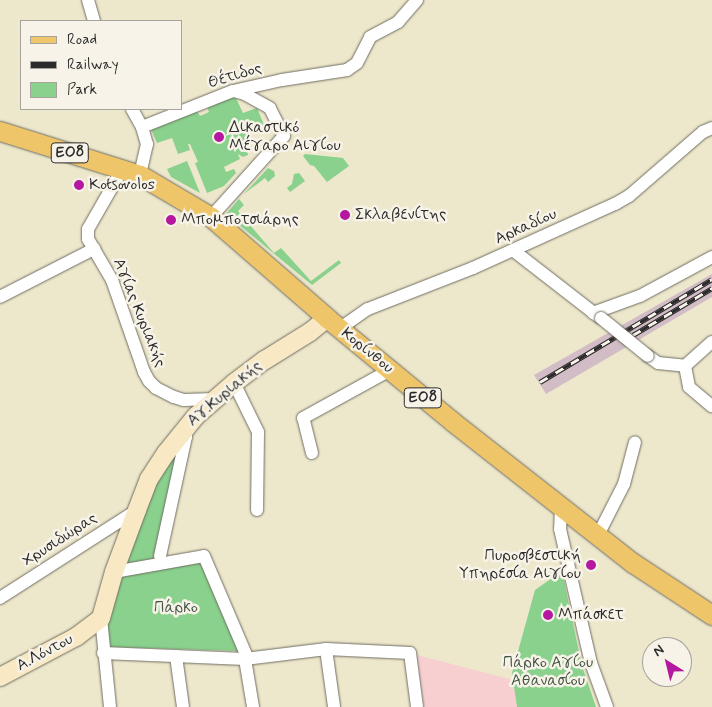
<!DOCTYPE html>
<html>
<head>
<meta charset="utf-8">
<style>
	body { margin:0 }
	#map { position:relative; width:712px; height:707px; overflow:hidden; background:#ede7cb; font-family:Mynerve,sans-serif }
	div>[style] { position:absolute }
	.built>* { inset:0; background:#f7cfd1 }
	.industrial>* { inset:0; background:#d2bdc6 }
	.green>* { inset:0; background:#89d18c }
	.roads { filter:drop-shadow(0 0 1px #6f6d63) drop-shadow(0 0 1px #6f6d63) }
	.minor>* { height:12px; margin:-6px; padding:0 6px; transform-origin:6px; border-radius:6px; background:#fff }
	.secondary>* { height:18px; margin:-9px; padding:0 9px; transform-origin:9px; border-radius:9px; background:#f8e8c3 }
	.primary>* { height:19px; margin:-9.5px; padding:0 9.5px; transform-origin:9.5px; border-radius:9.5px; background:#eec569 }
	.rail>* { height:5px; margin-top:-2.5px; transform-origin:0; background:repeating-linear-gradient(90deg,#f7f3e8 0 9px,#2b2b2b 0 18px); box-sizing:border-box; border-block:1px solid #2b2b2b }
	.bridges { filter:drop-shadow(0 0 1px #6f6d63) drop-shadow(0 0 1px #6f6d63) }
	.minor-bridge>* { height:12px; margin:-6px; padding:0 6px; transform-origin:6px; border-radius:6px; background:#fff }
	.dots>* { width:14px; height:14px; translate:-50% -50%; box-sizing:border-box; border:2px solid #f7f3e8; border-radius:50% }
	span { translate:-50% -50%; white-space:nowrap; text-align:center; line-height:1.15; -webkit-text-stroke:5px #f7f3e8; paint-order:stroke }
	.shield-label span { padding:1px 4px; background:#f7f3e8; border:1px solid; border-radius:4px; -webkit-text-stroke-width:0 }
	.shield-label { font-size:15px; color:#2b2b2b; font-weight:700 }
	.street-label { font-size:16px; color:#2b2b2b }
	.poi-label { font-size:16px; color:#2b2b2b }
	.left { translate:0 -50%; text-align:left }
	.right { translate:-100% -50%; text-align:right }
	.park-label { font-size:16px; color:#425443 }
	.legend { position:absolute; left:20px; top:20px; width:162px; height:90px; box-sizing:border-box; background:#f7f3e8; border:1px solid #a5a39c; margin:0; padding:6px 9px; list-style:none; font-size:15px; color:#2b2b2b }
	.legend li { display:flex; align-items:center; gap:10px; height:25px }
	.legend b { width:25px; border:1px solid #a5a39c }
	.north { position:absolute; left:642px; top:637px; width:50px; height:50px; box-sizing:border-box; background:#f7f3e8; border:1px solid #a5a39c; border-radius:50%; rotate:324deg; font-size:14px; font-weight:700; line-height:20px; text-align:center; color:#2b2b2b }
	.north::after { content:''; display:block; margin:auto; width:18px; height:22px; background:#b5179e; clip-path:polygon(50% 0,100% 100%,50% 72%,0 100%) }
</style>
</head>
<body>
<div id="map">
	<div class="built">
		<div style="clip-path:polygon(417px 655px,513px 680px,517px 707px,424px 707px)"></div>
	</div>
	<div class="industrial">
		<div style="clip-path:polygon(712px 274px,712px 297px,546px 394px,534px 375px)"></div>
	</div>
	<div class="green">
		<div style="clip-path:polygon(235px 96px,243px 113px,257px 108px,264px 125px,249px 132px,253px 140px,250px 144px,251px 148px,247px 150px,248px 155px,243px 157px,238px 154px,240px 159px,224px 167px,226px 172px,234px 169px,236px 173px,224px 186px,207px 193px,195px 163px,198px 162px,190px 144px,188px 144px,190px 150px,178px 154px,172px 138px,157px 143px,151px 129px,197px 111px,200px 116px,209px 112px,207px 107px)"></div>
		<div style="clip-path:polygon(305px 154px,343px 158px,349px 166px,327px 182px,314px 166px,310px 165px,303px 156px)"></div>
		<div style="clip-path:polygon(187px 161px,200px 193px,171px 177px,167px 169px)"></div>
		<div style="clip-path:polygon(268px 168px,274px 171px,275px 176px,268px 182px,265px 178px,244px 194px)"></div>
		<div style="clip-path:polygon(299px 173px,305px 181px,290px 192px,287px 188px,292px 184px,294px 174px)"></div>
		<div style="clip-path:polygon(239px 199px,244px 205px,238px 211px,274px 253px,281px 248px,311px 281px,339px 260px,341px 263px,312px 285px,226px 214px)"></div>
		<div style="clip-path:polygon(180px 445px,157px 558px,123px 565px,156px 480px)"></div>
		<div style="clip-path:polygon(203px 561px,239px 651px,109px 647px,106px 621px,118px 576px)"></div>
		<div style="clip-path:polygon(562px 571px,582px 666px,596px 707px,517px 707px,512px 673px,535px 590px)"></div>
	</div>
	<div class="roads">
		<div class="minor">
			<div style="left:88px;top:0;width:22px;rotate:74deg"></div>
			<div style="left:132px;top:109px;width:21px;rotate:61deg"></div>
			<div style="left:142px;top:127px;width:18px;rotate:74deg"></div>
			<div style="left:147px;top:144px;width:32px;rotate:103deg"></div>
			<div style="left:142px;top:127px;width:98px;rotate:-21.6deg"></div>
			<div style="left:233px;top:91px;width:50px;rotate:-12.7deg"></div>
			<div style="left:282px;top:80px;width:66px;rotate:-8.7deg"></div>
			<div style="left:347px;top:70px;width:12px;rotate:-35deg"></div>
			<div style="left:357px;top:63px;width:29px;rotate:-63deg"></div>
			<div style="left:370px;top:37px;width:32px;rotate:-28deg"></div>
			<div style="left:398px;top:22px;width:29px;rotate:-49deg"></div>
			<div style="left:123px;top:168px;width:70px;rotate:119.8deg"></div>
			<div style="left:88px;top:229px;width:10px;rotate:90deg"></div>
			<div style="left:88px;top:239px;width:48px;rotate:59.7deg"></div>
			<div style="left:112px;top:280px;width:97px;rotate:70.8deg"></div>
			<div style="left:144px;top:372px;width:10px;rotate:61deg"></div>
			<div style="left:149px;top:381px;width:10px;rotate:45deg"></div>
			<div style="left:156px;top:388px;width:20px;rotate:27deg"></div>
			<div style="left:174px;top:397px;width:10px;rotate:17deg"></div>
			<div style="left:184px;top:400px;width:31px;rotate:-2deg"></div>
			<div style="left:211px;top:217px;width:109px;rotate:-48deg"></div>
			<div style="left:284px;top:136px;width:31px;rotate:-117deg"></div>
			<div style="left:270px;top:108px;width:29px;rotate:-151deg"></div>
			<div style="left:245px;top:94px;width:11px;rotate:-165deg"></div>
			<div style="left:514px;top:251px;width:108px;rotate:37.8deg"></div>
			<div style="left:0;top:297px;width:106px;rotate:-27.1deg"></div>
			<div style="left:593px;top:313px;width:50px;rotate:-19.9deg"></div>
			<div style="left:640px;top:296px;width:82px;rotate:-28.4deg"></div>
			<div style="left:339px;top:329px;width:35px;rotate:-35deg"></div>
			<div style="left:368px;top:309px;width:113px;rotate:-21.3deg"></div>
			<div style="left:473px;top:268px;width:156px;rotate:-24.3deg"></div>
			<div style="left:615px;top:204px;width:16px;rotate:-30deg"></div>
			<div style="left:629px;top:196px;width:98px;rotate:-40.9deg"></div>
			<div style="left:703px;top:132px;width:10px;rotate:-24deg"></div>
			<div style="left:648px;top:356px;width:12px;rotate:35deg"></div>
			<div style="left:658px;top:363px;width:27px;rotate:6deg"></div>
			<div style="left:685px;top:366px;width:36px;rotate:-42deg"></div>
			<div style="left:685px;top:366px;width:21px;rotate:79deg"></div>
			<div style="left:689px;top:387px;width:30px;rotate:40deg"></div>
			<div style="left:234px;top:383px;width:55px;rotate:63.9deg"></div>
			<div style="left:258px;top:432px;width:78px;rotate:90.7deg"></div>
			<div style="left:312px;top:453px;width:36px;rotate:-104deg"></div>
			<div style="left:303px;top:418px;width:99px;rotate:-28.9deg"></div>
			<div style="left:561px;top:505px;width:24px;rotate:92deg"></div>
			<div style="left:560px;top:529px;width:138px;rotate:77deg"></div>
			<div style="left:591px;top:663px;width:47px;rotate:70deg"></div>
			<div style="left:598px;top:535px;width:57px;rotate:-63deg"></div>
			<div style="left:624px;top:484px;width:43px;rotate:-75.3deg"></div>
			<div style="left:160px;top:556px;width:122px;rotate:-77.7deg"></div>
			<div style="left:186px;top:437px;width:10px;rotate:-90deg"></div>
			<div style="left:114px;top:572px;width:91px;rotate:-10.1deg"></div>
			<div style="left:204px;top:556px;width:112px;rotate:66.9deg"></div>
			<div style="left:0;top:598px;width:163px;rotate:-32.7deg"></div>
			<div style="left:101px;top:618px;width:89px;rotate:84.2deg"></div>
			<div style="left:326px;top:649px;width:59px;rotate:82.1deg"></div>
			<div style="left:103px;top:653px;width:142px;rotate:2.4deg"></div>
			<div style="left:245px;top:659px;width:82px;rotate:-7deg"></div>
			<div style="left:326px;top:649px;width:84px;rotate:2.7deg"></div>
			<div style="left:410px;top:653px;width:54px;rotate:82.6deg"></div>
			<div style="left:176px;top:656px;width:51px;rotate:82.2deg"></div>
			<div style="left:245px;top:659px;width:49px;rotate:80.5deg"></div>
		</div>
		<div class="secondary">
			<div style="left:0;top:677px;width:86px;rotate:-27.8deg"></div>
			<div style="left:76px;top:637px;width:31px;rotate:-37deg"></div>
			<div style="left:101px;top:618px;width:48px;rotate:-74.2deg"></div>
			<div style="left:114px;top:572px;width:66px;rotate:-69.6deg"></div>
			<div style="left:137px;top:510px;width:33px;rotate:-69deg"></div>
			<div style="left:149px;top:479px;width:31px;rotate:-57deg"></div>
			<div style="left:166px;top:453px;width:48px;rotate:-51deg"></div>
			<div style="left:196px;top:416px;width:50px;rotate:-41deg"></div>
			<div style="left:234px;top:383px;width:39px;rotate:-37deg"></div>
			<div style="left:265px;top:360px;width:53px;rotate:-31.9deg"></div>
			<div style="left:310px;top:332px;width:22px;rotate:-39deg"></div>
		</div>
		<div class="primary">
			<div style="left:0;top:131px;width:147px;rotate:17.4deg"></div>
			<div style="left:140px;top:175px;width:82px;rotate:30.6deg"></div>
			<div style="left:211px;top:217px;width:154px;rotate:41deg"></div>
			<div style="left:327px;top:318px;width:163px;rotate:39.5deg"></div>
			<div style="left:453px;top:422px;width:229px;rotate:38.1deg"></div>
			<div style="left:633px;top:563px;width:95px;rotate:33.4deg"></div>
		</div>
	</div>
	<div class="rail">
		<div style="left:633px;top:335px;width:92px;rotate:-30.7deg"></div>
		<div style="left:540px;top:382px;width:200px;rotate:-30.9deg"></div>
	</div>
	<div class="bridges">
		<div class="minor-bridge">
			<div style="left:601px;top:318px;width:60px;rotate:39deg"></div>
		</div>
	</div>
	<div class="dots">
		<div style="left:219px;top:137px;background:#b5179e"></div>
		<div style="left:79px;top:185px;background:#b5179e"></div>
		<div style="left:345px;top:215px;background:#b5179e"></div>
		<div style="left:171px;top:220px;background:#b5179e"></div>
		<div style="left:591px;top:565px;background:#b5179e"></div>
		<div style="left:548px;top:615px;background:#b5179e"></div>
	</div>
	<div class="shield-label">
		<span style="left:70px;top:153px">ΕΟ8</span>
		<span style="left:423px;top:398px">ΕΟ8</span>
	</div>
	<div class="street-label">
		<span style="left:235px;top:76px;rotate:-17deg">Θέτιδος</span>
		<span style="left:526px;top:227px;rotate:-24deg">Αρκαδίου</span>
		<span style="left:139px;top:313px;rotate:68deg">Αγίας Κυριακής</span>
		<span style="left:367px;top:351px;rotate:39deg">Κορίνθου</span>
		<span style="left:225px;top:394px;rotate:-40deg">Αγ.Κυριακής</span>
		<span style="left:60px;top:540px;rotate:-33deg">Χρυσιδώρας</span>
		<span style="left:45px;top:653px;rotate:-28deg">Α.Λόντου</span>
	</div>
	<div class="poi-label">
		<span class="left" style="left:229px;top:137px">Δικαστικό<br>Μέγαρο Αιγίου</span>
		<span class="left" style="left:89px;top:185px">Kotsovolos</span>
		<span class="left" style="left:355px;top:215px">Σκλαβενίτης</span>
		<span class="left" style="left:181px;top:220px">Μπομποτσιάρης</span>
		<span class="right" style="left:581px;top:565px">Πυροσβεστική<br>Υπηρεσία Αιγίου</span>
		<span class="left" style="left:558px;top:615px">Μπάσκετ</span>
	</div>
	<div class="park-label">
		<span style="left:176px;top:608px">Πάρκο</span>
		<span style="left:548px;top:672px">Πάρκο Αγίου<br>Αθανασίου</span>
	</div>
	<ul class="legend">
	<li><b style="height:6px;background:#eec569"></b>Road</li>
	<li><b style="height:6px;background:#2b2b2b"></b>Railway</li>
	<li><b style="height:14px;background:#89d18c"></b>Park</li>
	</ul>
	<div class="north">N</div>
</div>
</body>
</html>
